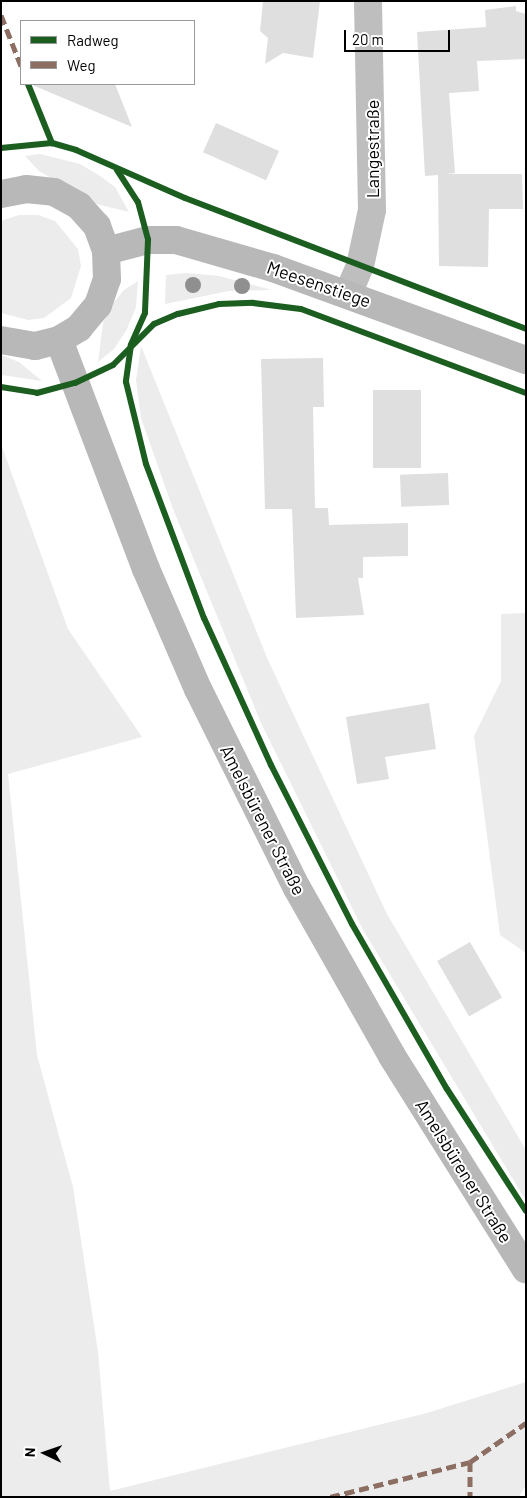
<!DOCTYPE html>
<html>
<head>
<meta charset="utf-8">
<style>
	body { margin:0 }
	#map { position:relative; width:527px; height:1498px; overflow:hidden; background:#fff; font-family:Barlow,sans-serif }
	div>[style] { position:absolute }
	.green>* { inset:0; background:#ececec }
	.building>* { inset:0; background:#dfdfdf; transform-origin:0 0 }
	.street>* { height:28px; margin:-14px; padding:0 14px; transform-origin:14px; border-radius:14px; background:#bebebe }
	.secondary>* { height:28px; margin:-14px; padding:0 14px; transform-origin:14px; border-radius:14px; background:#b8b8b8 }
	.quiet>* { height:5px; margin-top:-2.5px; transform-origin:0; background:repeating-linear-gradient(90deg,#8d6e63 0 10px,transparent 0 15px) }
	.cycleway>* { height:6px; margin:-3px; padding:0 3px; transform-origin:3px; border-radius:3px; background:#1b5e20 }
	.trees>* { width:16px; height:16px; margin:-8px; border-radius:50%; background:#8f8f8f }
	span { translate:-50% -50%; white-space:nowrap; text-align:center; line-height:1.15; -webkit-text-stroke:4px #fff; paint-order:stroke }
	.street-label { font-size:18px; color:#000 }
	.frame { position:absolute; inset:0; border:2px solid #000; pointer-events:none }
	.legend { position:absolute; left:20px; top:20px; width:175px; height:65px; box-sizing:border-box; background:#fff; border:1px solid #999; margin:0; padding:6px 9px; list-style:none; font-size:15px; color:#000 }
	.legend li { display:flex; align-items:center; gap:10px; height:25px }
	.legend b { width:25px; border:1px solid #999 }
	.north { position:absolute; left:20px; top:1428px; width:50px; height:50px; -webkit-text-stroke:4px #fff; paint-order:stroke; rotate:273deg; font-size:14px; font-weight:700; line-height:20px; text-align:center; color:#000 }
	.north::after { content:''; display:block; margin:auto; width:18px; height:22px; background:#000; clip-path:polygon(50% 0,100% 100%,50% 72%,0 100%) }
	.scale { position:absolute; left:344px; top:30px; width:106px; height:22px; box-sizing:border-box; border:2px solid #000; border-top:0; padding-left:6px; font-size:15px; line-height:18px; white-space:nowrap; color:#000; -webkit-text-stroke:4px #fff; paint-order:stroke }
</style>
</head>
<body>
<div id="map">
	<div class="green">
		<div style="clip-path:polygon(40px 154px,80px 164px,100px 176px,115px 187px,129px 212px,96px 204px,39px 171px,25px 156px)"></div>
		<div style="clip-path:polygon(19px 215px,38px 215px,55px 221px,78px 249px,81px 266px,71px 298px,44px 318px,28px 320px,1px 313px,1px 221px)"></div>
		<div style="clip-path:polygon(187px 273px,219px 276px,272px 290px,229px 291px,165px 304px,166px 275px)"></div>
		<div style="clip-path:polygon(138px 281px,136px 307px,127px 329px,114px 349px,98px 362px,103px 323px,111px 306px,124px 290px)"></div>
		<div style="clip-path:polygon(141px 346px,268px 660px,387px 914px,526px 1150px,526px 1201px,362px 928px,261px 723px,173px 509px,141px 418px,136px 380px)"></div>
		<div style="clip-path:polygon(1px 355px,19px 362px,42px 381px,1px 375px)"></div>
		<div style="clip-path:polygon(1px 444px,68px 629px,142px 737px,8px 774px,37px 1055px,73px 1187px,98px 1352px,110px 1491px,427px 1413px,526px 1382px,526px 1485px,519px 1497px,1px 1497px)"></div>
		<div style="clip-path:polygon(526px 613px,526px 953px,500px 935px,474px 736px,501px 681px,501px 614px)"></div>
	</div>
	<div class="building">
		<div style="clip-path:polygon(263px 1px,320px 1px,313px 58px,283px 53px,265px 64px,268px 38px,260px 31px)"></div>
		<div style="clip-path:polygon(516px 6px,516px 11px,526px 14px,526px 59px,477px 61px,479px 91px,449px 93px,455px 173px,447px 174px,522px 174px,523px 209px,489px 209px,488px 267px,439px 266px,438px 175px,425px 176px,417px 32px,486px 27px,485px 10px)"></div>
		<div style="clip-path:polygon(30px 84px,115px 84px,132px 127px)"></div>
		<div style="left:216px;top:123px;width:69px;height:32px;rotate:24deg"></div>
		<div style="clip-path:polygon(323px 358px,324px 407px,313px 407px,315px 508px,328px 508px,329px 525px,408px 523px,408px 556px,363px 557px,363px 578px,358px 578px,364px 615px,296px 618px,292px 509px,265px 509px,261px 359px)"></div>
		<div style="left:373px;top:390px;width:48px;height:78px"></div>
		<div style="left:448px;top:473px;width:32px;height:48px;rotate:88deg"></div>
		<div style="clip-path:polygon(429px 703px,436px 749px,385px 757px,389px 779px,357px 784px,346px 717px)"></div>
		<div style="left:470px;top:942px;width:64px;height:38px;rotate:60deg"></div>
	</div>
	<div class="street">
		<div style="left:348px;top:294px;width:30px;rotate:-67deg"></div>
		<div style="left:360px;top:266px;width:57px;rotate:-77.9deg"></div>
		<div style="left:372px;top:210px;width:209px;rotate:-91.1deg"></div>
	</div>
	<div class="secondary">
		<div style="left:1px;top:194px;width:25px;rotate:-11deg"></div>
		<div style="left:26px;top:189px;width:28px;rotate:6deg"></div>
		<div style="left:54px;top:192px;width:29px;rotate:29deg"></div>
		<div style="left:79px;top:206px;width:27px;rotate:48deg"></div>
		<div style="left:97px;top:226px;width:27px;rotate:70deg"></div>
		<div style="left:106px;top:251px;width:28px;rotate:88deg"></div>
		<div style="left:107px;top:279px;width:28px;rotate:109deg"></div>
		<div style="left:98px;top:305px;width:30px;rotate:130deg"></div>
		<div style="left:79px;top:328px;width:23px;rotate:149deg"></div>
		<div style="left:59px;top:340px;width:25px;rotate:166deg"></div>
		<div style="left:35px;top:346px;width:35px;rotate:-170deg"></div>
		<div style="left:106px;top:251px;width:43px;rotate:-14.7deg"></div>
		<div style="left:148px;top:240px;width:28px"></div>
		<div style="left:176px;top:240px;width:101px;rotate:16.1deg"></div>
		<div style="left:273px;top:268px;width:269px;rotate:20deg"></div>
		<div style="left:59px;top:340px;width:245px;rotate:69.2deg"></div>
		<div style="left:146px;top:569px;width:131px;rotate:66.6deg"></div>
		<div style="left:198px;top:689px;width:222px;rotate:63.6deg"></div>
		<div style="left:297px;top:888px;width:193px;rotate:60.5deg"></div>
		<div style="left:392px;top:1056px;width:252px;rotate:57.9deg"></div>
	</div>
	<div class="quiet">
		<div style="left:1px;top:15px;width:55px;rotate:68.6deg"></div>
		<div style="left:470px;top:1462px;width:35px;rotate:90deg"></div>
		<div style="left:330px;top:1497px;width:144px;rotate:-14deg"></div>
		<div style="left:470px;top:1462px;width:68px;rotate:-34.9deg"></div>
	</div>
	<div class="cycleway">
		<div style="left:28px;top:84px;width:64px;rotate:67.9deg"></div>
		<div style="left:1px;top:148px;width:51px;rotate:-5.6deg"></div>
		<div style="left:52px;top:143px;width:25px;rotate:16deg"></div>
		<div style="left:76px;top:150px;width:119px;rotate:23.8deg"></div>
		<div style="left:185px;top:198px;width:365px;rotate:21deg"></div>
		<div style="left:117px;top:170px;width:38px;rotate:57deg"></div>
		<div style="left:138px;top:202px;width:39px;rotate:75deg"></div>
		<div style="left:148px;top:240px;width:73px;rotate:92.4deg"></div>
		<div style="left:145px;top:313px;width:35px;rotate:114deg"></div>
		<div style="left:131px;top:345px;width:37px;rotate:98deg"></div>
		<div style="left:126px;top:382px;width:84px;rotate:76.3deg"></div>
		<div style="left:146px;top:464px;width:165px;rotate:69.4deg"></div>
		<div style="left:204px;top:618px;width:162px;rotate:65.5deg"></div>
		<div style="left:271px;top:765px;width:178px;rotate:63deg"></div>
		<div style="left:352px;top:924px;width:190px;rotate:60.1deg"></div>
		<div style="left:447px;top:1089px;width:145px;rotate:57.1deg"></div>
		<div style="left:1px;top:387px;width:36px;rotate:9deg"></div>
		<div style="left:37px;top:393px;width:39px;rotate:-15deg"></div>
		<div style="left:75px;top:383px;width:42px;rotate:-25.3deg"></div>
		<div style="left:113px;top:365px;width:58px;rotate:-45deg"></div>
		<div style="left:154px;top:324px;width:26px;rotate:-23deg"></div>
		<div style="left:178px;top:314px;width:42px;rotate:-13.7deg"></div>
		<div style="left:219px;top:304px;width:34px;rotate:-2deg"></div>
		<div style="left:253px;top:303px;width:48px;rotate:7.1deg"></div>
		<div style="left:301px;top:309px;width:240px;rotate:20.5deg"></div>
	</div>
	<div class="trees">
		<div style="left:193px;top:285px"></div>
		<div style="left:242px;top:286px"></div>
	</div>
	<div class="street-label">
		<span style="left:372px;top:149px;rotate:-90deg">Langestraße</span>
		<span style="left:319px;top:284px;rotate:19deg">Meesenstiege</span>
		<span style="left:263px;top:820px;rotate:63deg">Amelsbürener Straße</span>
		<span style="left:464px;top:1171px;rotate:58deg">Amelsbürener Straße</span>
	</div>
	<div class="frame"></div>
	<ul class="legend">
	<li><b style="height:6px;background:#1b5e20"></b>Radweg</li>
	<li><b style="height:6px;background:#8d6e63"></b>Weg</li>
	</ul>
	<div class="north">N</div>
	<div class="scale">20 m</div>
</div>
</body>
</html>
